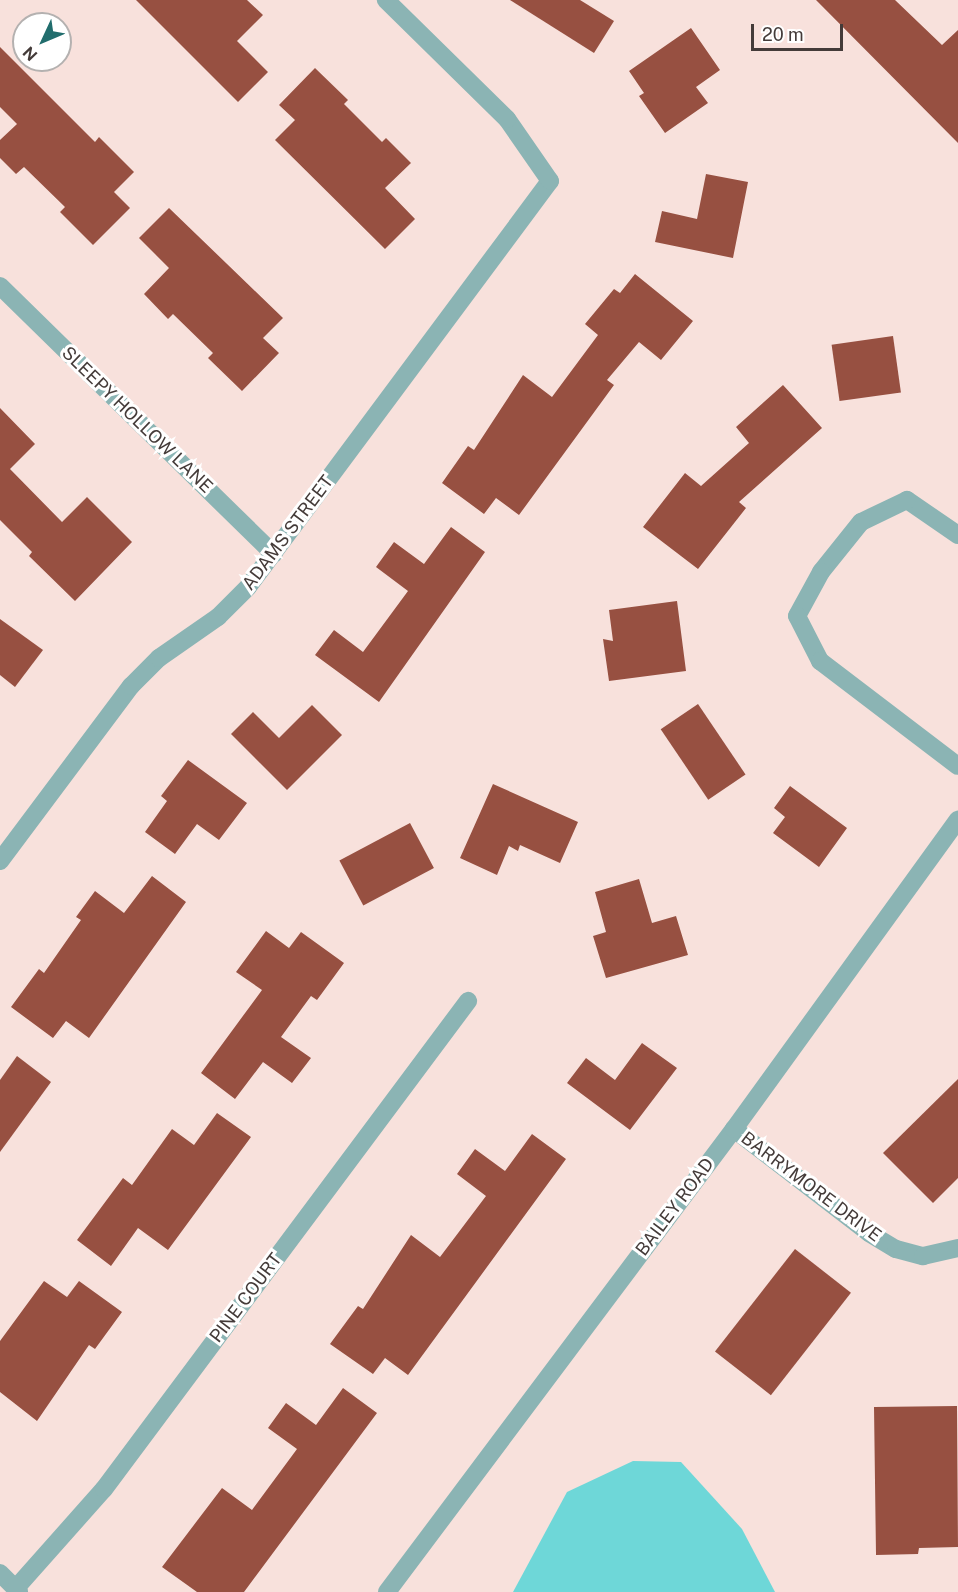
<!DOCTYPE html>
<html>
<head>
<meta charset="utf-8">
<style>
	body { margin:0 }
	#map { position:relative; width:958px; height:1592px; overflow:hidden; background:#f8e1dc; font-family:"Public Sans",sans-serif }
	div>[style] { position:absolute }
	.water>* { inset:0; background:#6ed7d8 }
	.building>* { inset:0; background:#975041; transform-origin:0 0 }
	.minor>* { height:18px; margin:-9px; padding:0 9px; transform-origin:9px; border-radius:9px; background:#8bb4b4 }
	span { translate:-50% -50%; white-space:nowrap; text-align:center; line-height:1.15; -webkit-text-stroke:6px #fff; paint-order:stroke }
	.street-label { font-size:18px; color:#443b39 }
	.north { position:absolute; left:12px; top:12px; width:60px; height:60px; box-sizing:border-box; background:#fff; border:2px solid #b4b1b0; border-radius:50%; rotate:226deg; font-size:16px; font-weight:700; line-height:24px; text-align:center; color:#443b39 }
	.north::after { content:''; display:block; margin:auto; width:21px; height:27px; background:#216d6d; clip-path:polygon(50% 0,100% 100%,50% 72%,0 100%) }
	.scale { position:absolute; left:751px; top:24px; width:92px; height:27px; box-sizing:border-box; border:3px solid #443b39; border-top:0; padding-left:8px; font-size:18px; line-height:21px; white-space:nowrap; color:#443b39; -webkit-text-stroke:4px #fff; paint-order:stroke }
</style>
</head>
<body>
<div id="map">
	<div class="water">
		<div style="clip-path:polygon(633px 1461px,681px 1462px,742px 1529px,775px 1592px,513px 1592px,567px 1492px)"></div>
	</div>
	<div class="building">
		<div style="clip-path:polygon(136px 0,247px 0,263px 15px,237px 41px,268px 72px,238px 102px)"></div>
		<div style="clip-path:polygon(510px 0,580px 0,614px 21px,594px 53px)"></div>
		<div style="clip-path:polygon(816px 0,895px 0,942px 45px,958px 30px,958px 143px)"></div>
		<div style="clip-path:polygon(691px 28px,720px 70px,696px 87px,708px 103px,665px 133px,639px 96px,644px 93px,629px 71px)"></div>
		<div style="clip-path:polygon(0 47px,95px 142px,99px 137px,134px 172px,114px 192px,130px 208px,93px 245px,60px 212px,65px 207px,24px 167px,16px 174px,0 158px,0 140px,17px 124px,0 107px)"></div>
		<div style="clip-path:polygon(315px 68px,348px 100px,344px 104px,382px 142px,386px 138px,411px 163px,385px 188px,415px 219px,385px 249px,275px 140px,295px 120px,279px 105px)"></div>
		<div style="clip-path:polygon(706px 174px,748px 182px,733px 258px,655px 242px,662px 211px,697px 219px)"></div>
		<div style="clip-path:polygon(169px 208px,283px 318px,263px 338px,279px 353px,242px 391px,208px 358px,213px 353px,173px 314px,168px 319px,144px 294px,169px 268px,139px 238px)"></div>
		<div style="clip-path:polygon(635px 274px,693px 321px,661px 360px,639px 342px,607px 380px,614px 385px,519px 515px,496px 498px,484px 514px,442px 483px,468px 446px,474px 450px,523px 375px,552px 397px,598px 335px,585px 324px,614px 289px,620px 293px)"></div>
		<div style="left:893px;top:336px;width:57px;height:62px;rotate:82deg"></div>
		<div style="clip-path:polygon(783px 385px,822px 428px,739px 502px,746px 508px,698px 569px,643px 527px,685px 473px,701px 486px,749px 443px,736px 427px)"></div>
		<div style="clip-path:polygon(0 408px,35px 444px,10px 469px,62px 522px,87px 497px,132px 542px,75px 601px,29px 556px,32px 552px,0 520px)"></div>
		<div style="clip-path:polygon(451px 527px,485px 552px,379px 702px,315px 655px,334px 630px,363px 652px,408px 591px,376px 567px,394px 542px,424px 564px)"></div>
		<div style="clip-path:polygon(677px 601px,686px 671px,609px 681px,603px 639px,613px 641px,609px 610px)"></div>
		<div style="clip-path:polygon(0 619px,43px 650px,15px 687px,0 675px)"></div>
		<div style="left:698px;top:704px;width:85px;height:45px;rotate:56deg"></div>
		<div style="clip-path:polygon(312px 705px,342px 735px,287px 790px,231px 734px,253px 712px,279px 738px)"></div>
		<div style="clip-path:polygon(188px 760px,247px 803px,219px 840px,197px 824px,175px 854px,145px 832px,167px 801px,161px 796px)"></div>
		<div style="clip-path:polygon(493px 784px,578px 822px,560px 863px,520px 845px,518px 851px,509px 846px,497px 875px,460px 858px)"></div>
		<div style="clip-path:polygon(790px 786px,847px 828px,819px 867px,773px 833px,785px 817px,774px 808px)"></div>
		<div style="left:410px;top:823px;width:51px;height:80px;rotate:62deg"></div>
		<div style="clip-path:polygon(152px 876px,186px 902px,89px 1038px,66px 1021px,53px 1038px,11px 1007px,39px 969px,44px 973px,81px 920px,76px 917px,95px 891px,124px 913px)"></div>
		<div style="clip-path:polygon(639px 879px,652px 923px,676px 916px,688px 955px,606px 978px,593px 936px,606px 932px,595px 892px)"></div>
		<div style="clip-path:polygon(266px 931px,289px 948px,301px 932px,344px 963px,317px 1000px,311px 996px,281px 1037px,311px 1058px,292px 1083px,263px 1062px,235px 1099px,201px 1073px,262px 990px,236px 972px)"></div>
		<div style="clip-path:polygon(642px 1043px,677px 1068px,630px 1130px,567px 1083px,586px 1058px,615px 1080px)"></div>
		<div style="clip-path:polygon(17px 1056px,51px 1082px,0 1152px,0 1080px)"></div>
		<div style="clip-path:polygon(958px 1079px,958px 1178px,933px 1203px,883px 1153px)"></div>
		<div style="clip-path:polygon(217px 1113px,251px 1137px,168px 1250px,138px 1228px,111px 1266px,77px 1240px,123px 1178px,132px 1185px,172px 1129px,194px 1145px)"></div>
		<div style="clip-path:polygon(532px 1134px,566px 1159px,408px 1375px,385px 1358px,373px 1374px,330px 1344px,358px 1306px,363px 1309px,411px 1235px,440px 1257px,486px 1196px,457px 1174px,475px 1149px,505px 1171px)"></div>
		<div style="left:795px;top:1249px;width:71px;height:130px;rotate:38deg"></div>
		<div style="clip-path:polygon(44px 1281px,67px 1297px,79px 1281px,122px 1312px,95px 1349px,89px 1345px,37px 1421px,0 1392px,0 1341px)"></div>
		<div style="clip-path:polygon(343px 1388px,377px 1413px,244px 1592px,197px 1592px,162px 1567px,222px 1488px,252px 1510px,297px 1449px,268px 1428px,286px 1403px,316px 1425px)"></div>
		<div style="clip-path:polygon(957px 1406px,958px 1547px,919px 1548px,918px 1554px,876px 1555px,874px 1407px)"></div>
	</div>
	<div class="minor">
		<div style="left:0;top:286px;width:383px;rotate:44.4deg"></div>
		<div style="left:958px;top:535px;width:62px;rotate:-145.5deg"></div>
		<div style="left:907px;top:500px;width:51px;rotate:154.4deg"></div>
		<div style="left:861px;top:522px;width:64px;rotate:128.7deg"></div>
		<div style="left:821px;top:572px;width:50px;rotate:118.6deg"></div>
		<div style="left:797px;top:616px;width:51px;rotate:62.9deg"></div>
		<div style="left:820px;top:661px;width:173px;rotate:37.3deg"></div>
		<div style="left:0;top:861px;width:219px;rotate:-53.2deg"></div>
		<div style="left:131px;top:686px;width:40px;rotate:-45deg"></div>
		<div style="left:159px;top:658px;width:72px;rotate:-34.8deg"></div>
		<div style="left:218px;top:617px;width:42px;rotate:-45deg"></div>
		<div style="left:248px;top:587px;width:506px;rotate:-53.36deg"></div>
		<div style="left:550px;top:181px;width:75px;rotate:-124.7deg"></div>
		<div style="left:507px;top:119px;width:170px;rotate:-135.5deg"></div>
		<div style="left:734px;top:1129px;width:170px;rotate:37.6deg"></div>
		<div style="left:869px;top:1233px;width:31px;rotate:31deg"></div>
		<div style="left:896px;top:1249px;width:28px;rotate:15deg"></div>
		<div style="left:923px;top:1256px;width:36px;rotate:-13deg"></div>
		<div style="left:0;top:1573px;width:27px;rotate:45deg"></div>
		<div style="left:16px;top:1588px;width:132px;rotate:-48.4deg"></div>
		<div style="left:104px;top:1489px;width:609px;rotate:-53.28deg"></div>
		<div style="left:387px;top:1592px;width:579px;rotate:-53.15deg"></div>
		<div style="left:734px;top:1129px;width:382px;rotate:-54.1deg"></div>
	</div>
	<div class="street-label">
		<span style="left:137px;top:420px;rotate:44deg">SLEEPY HOLLOW LANE</span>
		<span style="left:288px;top:533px;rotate:-53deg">ADAMS STREET</span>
		<span style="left:811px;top:1187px;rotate:37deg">BARRYMORE DRIVE</span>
		<span style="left:675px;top:1207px;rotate:-53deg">BAILEY ROAD</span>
		<span style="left:246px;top:1298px;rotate:-53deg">PINE COURT</span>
	</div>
	<div class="north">N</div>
	<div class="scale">20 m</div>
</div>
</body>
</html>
